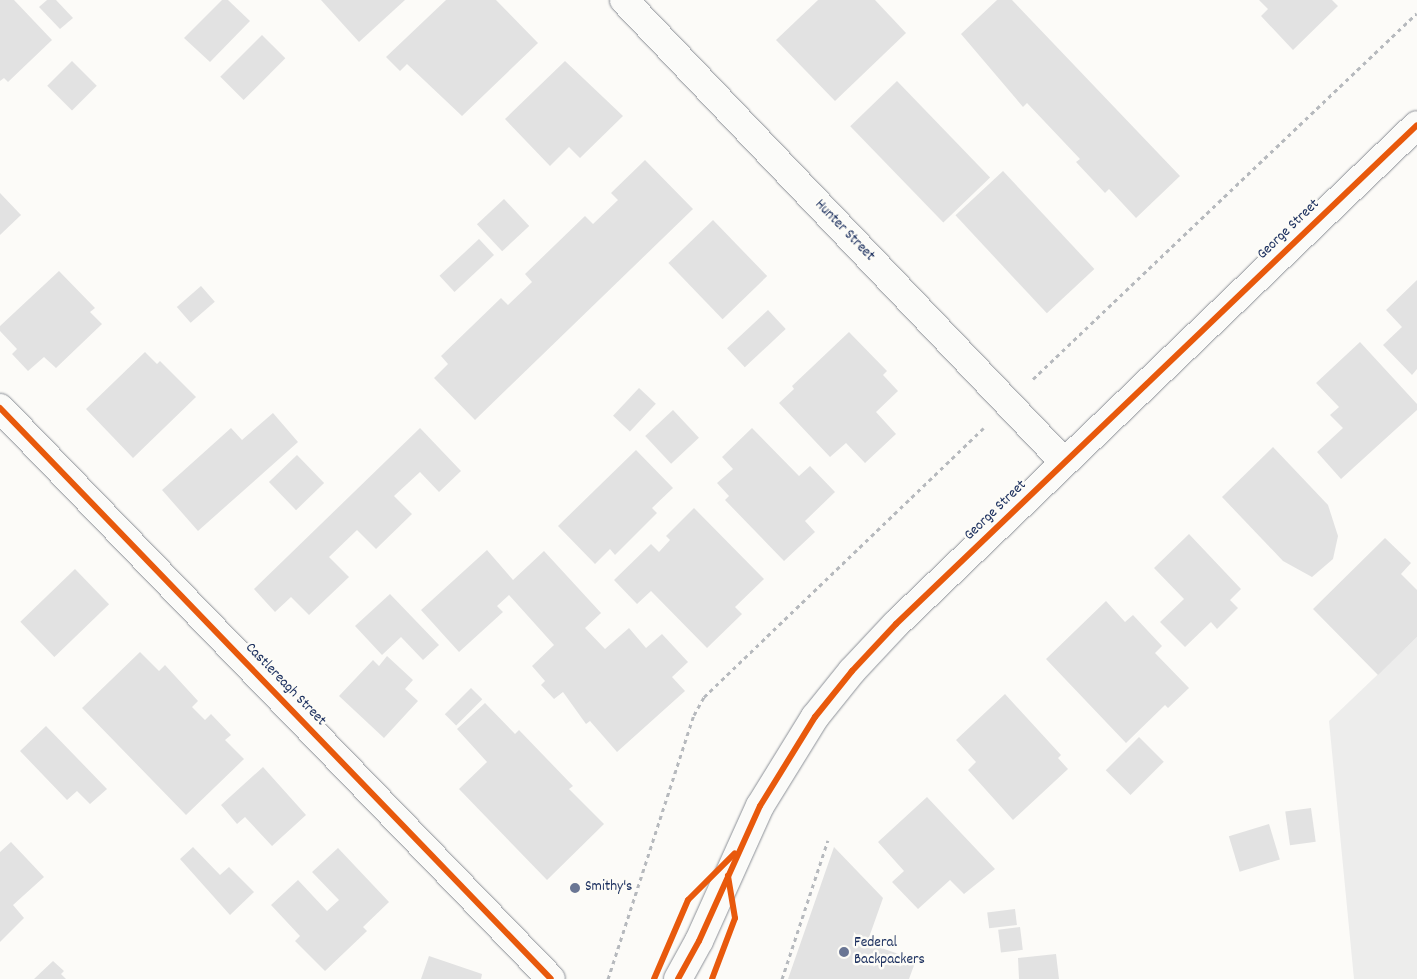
<!DOCTYPE html>
<html>
<head>
<meta charset="utf-8">
<style>
	body { margin:0 }
	#map { position:relative; width:1417px; height:979px; overflow:hidden; background:#fcfbf8; font-family:Dekko,sans-serif }
	div>[style] { position:absolute }
	.green>* { inset:0; background:#ededec }
	.building>* { inset:0; background:#e2e2e2; transform-origin:0 0 }
	.path>* { height:3px; margin-top:-1.5px; transform-origin:0; background:repeating-linear-gradient(90deg,#b6b9bd 0 4px,transparent 0 8px) }
	.roads { filter:drop-shadow(0 0 1px #8c9097) drop-shadow(0 0 1px #8c9097) }
	.street>* { height:28px; margin:-14px; padding:0 14px; transform-origin:14px; border-radius:14px; background:#fbfbf9 }
	.cycleway>* { height:6px; margin:-3px; padding:0 3px; transform-origin:3px; border-radius:3px; background:#e8590c }
	.dots>* { width:14px; height:14px; translate:-50% -50%; box-sizing:border-box; border:2px solid #fdfcf7; border-radius:50% }
	span { translate:-50% -50%; white-space:nowrap; text-align:center; line-height:1.15; -webkit-text-stroke:5px #fdfcf7; paint-order:stroke }
	.street-label { font-size:15px; color:#1b2f5e }
	.poi-label { font-size:15px; color:#1b2f5e }
	.left { translate:0 -50%; text-align:left }
</style>
</head>
<body>
<div id="map">
	<div class="green">
		<div style="clip-path:polygon(1417px 637px,1417px 979px,1354px 979px,1329px 721px)"></div>
	</div>
	<div class="building">
		<div style="clip-path:polygon(0 0,14px 0,52px 40px,8px 82px,4px 78px,0 81px)"></div>
		<div style="clip-path:polygon(47px 0,56px 0,73px 18px,60px 29px,39px 7px)"></div>
		<div style="clip-path:polygon(222px 0,228px 0,250px 21px,210px 62px,184px 38px)"></div>
		<div style="clip-path:polygon(321px 0,405px 0,359px 42px)"></div>
		<div style="clip-path:polygon(446px 0,496px 0,538px 43px,462px 116px,407px 64px,400px 71px,386px 57px)"></div>
		<div style="clip-path:polygon(818px 0,875px 0,906px 33px,835px 101px,776px 40px)"></div>
		<div style="clip-path:polygon(997px 0,1012px 0,1180px 176px,1136px 218px,1109px 189px,1105px 193px,1076px 162px,1080px 159px,1027px 103px,1023px 107px,961px 34px)"></div>
		<div style="clip-path:polygon(1259px 0,1332px 0,1338px 6px,1293px 50px,1261px 16px,1268px 9px)"></div>
		<div style="left:262px;top:35px;width:33px;height:59px;rotate:45deg"></div>
		<div style="left:72px;top:61px;width:35px;height:35px;rotate:45deg"></div>
		<div style="clip-path:polygon(565px 61px,623px 116px,580px 158px,569px 147px,550px 166px,505px 119px)"></div>
		<div style="left:897px;top:81px;width:134px;height:65px;rotate:46deg"></div>
		<div style="clip-path:polygon(645px 160px,693px 209px,475px 420px,434px 378px,448px 364px,441px 356px,501px 298px,508px 305px,532px 282px,525px 274px,585px 216px,593px 224px,618px 200px,611px 193px)"></div>
		<div style="left:1003px;top:171px;width:134px;height:65px;rotate:47deg"></div>
		<div style="clip-path:polygon(0 193px,21px 215px,0 235px)"></div>
		<div style="left:504px;top:199px;width:37px;height:37px;rotate:47deg"></div>
		<div style="left:713px;top:220px;width:78px;height:62px;rotate:46deg"></div>
		<div style="left:479px;top:239px;width:22px;height:54px;rotate:47deg"></div>
		<div style="clip-path:polygon(59px 271px,95px 308px,90px 312px,102px 324px,56px 368px,44px 357px,28px 371px,12px 354px,17px 349px,0 331px,0 326px)"></div>
		<div style="clip-path:polygon(1417px 280px,1417px 369px,1412px 375px,1383px 345px,1402px 327px,1386px 310px)"></div>
		<div style="left:201px;top:286px;width:21px;height:32px;rotate:49deg"></div>
		<div style="left:768px;top:310px;width:26px;height:56px;rotate:47deg"></div>
		<div style="clip-path:polygon(849px 332px,887px 371px,883px 375px,898px 391px,876px 412px,896px 434px,865px 463px,846px 443px,830px 457px,779px 403px,794px 389px,792px 386px)"></div>
		<div style="clip-path:polygon(1360px 342px,1417px 404px,1417px 410px,1341px 479px,1317px 452px,1343px 428px,1330px 415px,1339px 407px,1316px 383px)"></div>
		<div style="clip-path:polygon(145px 352px,157px 364px,160px 361px,196px 397px,133px 458px,86px 409px)"></div>
		<div style="left:639px;top:388px;width:23px;height:38px;rotate:43deg"></div>
		<div style="left:673px;top:410px;width:38px;height:38px;rotate:47deg"></div>
		<div style="clip-path:polygon(273px 413px,298px 442px,198px 531px,162px 490px,231px 428px,242px 440px)"></div>
		<div style="clip-path:polygon(420px 428px,461px 471px,439px 492px,420px 472px,394px 496px,412px 514px,376px 549px,357px 530px,329px 557px,349px 577px,309px 615px,291px 597px,275px 612px,254px 589px)"></div>
		<div style="clip-path:polygon(752px 428px,799px 476px,810px 466px,835px 492px,805px 521px,815px 532px,784px 561px,725px 500px,729px 496px,717px 483px,733px 469px,722px 457px)"></div>
		<div style="clip-path:polygon(1273px 447px,1328px 505px,1338px 536px,1333px 559px,1312px 577px,1283px 561px,1222px 497px)"></div>
		<div style="clip-path:polygon(636px 450px,673px 488px,652px 508px,657px 513px,615px 555px,610px 549px,595px 564px,558px 526px)"></div>
		<div style="left:297px;top:455px;width:39px;height:39px;rotate:46deg"></div>
		<div style="clip-path:polygon(694px 508px,764px 579px,735px 607px,742px 614px,707px 648px,651px 591px,637px 604px,614px 580px,651px 544px,659px 552px,670px 540px,666px 536px)"></div>
		<div style="clip-path:polygon(1189px 534px,1241px 589px,1230px 600px,1238px 608px,1217px 629px,1211px 622px,1185px 647px,1160px 622px,1184px 599px,1154px 568px)"></div>
		<div style="clip-path:polygon(1385px 538px,1411px 563px,1401px 574px,1417px 590px,1417px 637px,1378px 675px,1313px 609px)"></div>
		<div style="clip-path:polygon(487px 550px,513px 580px,544px 551px,601px 613px,585px 628px,605px 649px,629px 628px,646px 648px,662px 634px,688px 662px,672px 677px,685px 691px,617px 752px,590px 721px,586px 724px,563px 692px,554px 699px,541px 685px,545px 681px,532px 666px,554px 645px,509px 595px,497px 606px,503px 612px,459px 652px,421px 610px)"></div>
		<div style="left:75px;top:569px;width:49px;height:76px;rotate:46deg"></div>
		<div style="clip-path:polygon(390px 594px,439px 645px,423px 660px,401px 637px,382px 655px,355px 626px)"></div>
		<div style="clip-path:polygon(1106px 601px,1125px 622px,1133px 615px,1162px 646px,1155px 653px,1189px 688px,1168px 708px,1165px 705px,1126px 743px,1046px 659px)"></div>
		<div style="clip-path:polygon(140px 652px,159px 671px,165px 665px,198px 701px,192px 707px,205px 720px,211px 714px,231px 735px,225px 740px,244px 759px,186px 815px,82px 708px)"></div>
		<div style="clip-path:polygon(387px 656px,413px 680px,405px 689px,418px 701px,384px 738px,339px 696px,373px 660px,379px 666px)"></div>
		<div style="left:471px;top:688px;width:16px;height:37px;rotate:45deg"></div>
		<div style="clip-path:polygon(1005px 694px,1061px 755px,1058px 758px,1068px 769px,1013px 820px,968px 770px,976px 762px,956px 740px)"></div>
		<div style="clip-path:polygon(485px 703px,515px 734px,519px 730px,573px 786px,569px 789px,604px 824px,547px 880px,459px 789px,487px 762px,457px 729px)"></div>
		<div style="clip-path:polygon(46px 726px,107px 789px,90px 804px,77px 791px,67px 800px,20px 751px)"></div>
		<div style="left:1139px;top:737px;width:35px;height:47px;rotate:45deg"></div>
		<div style="clip-path:polygon(263px 767px,306px 815px,272px 846px,245px 817px,237px 824px,221px 805px)"></div>
		<div style="clip-path:polygon(927px 797px,995px 869px,964px 894px,950px 880px,918px 909px,892px 882px,904px 871px,878px 842px)"></div>
		<div style="left:1311px;top:808px;width:34px;height:26px;rotate:82deg"></div>
		<div style="left:1269px;top:824px;width:37px;height:42px;rotate:73deg"></div>
		<div style="clip-path:polygon(11px 842px,44px 877px,13px 905px,24px 918px,0 942px,0 852px)"></div>
		<div style="clip-path:polygon(193px 847px,220px 875px,229px 867px,254px 892px,230px 915px,180px 859px)"></div>
		<div style="clip-path:polygon(834px 847px,883px 898px,867px 943px,916px 960px,909px 979px,788px 979px)"></div>
		<div style="clip-path:polygon(338px 848px,389px 902px,363px 927px,367px 931px,325px 971px,295px 941px,300px 936px,271px 905px,298px 880px,327px 911px,339px 900px,312px 872px)"></div>
		<div style="left:1015px;top:909px;width:16px;height:28px;rotate:83deg"></div>
		<div style="left:1020px;top:927px;width:23px;height:22px;rotate:83deg"></div>
		<div style="clip-path:polygon(1056px 954px,1059px 979px,1019px 979px,1018px 958px)"></div>
		<div style="clip-path:polygon(429px 956px,482px 974px,481px 979px,421px 979px)"></div>
		<div style="clip-path:polygon(53px 961px,64px 971px,61px 974px,66px 979px,34px 979px)"></div>
	</div>
	<div class="path">
		<div style="left:1033px;top:379px;width:530px;rotate:-43.63deg"></div>
		<div style="left:608px;top:979px;width:278px;rotate:-72deg"></div>
		<div style="left:694px;top:715px;width:21px;rotate:-61deg"></div>
		<div style="left:704px;top:697px;width:388px;rotate:-43.9deg"></div>
		<div style="left:782px;top:979px;width:146px;rotate:-71.7deg"></div>
	</div>
	<div class="roads">
		<div class="street">
			<div style="left:624px;top:0;width:638px;rotate:46.4deg"></div>
			<div style="left:0;top:408px;width:793px;rotate:46.02deg"></div>
			<div style="left:678px;top:979px;width:43px;rotate:-61.1deg"></div>
			<div style="left:699px;top:941px;width:148px;rotate:-65.7deg"></div>
			<div style="left:760px;top:806px;width:105px;rotate:-58.3deg"></div>
			<div style="left:815px;top:717px;width:59px;rotate:-51.2deg"></div>
			<div style="left:852px;top:671px;width:64px;rotate:-46.9deg"></div>
			<div style="left:896px;top:624px;width:721px;rotate:-43.76deg"></div>
		</div>
	</div>
	<div class="cycleway">
		<div style="left:0;top:408px;width:793px;rotate:46.02deg"></div>
		<div style="left:654px;top:979px;width:86px;rotate:-66.7deg"></div>
		<div style="left:688px;top:900px;width:66px;rotate:-45deg"></div>
		<div style="left:678px;top:979px;width:43px;rotate:-61.1deg"></div>
		<div style="left:699px;top:941px;width:148px;rotate:-65.7deg"></div>
		<div style="left:760px;top:806px;width:105px;rotate:-58.3deg"></div>
		<div style="left:815px;top:717px;width:59px;rotate:-51.2deg"></div>
		<div style="left:852px;top:671px;width:64px;rotate:-46.9deg"></div>
		<div style="left:896px;top:624px;width:721px;rotate:-43.76deg"></div>
		<div style="left:712px;top:979px;width:65px;rotate:-69.3deg"></div>
		<div style="left:735px;top:918px;width:43px;rotate:-99.5deg"></div>
	</div>
	<div class="dots">
		<div style="left:575px;top:888px;background:#6a7694"></div>
		<div style="left:844px;top:952px;background:#6a7694"></div>
	</div>
	<div class="street-label">
		<span style="left:1289px;top:230px;rotate:-44deg">George Street</span>
		<span style="left:844px;top:231px;rotate:46deg">Hunter Street</span>
		<span style="left:996px;top:511px;rotate:-44deg">George Street</span>
		<span style="left:285px;top:685px;rotate:46deg">Castlereagh Street</span>
	</div>
	<div class="poi-label">
		<span class="left" style="left:585px;top:888px">Smithy's</span>
		<span class="left" style="left:854px;top:952px">Federal<br>Backpackers</span>
	</div>
</div>
</body>
</html>
